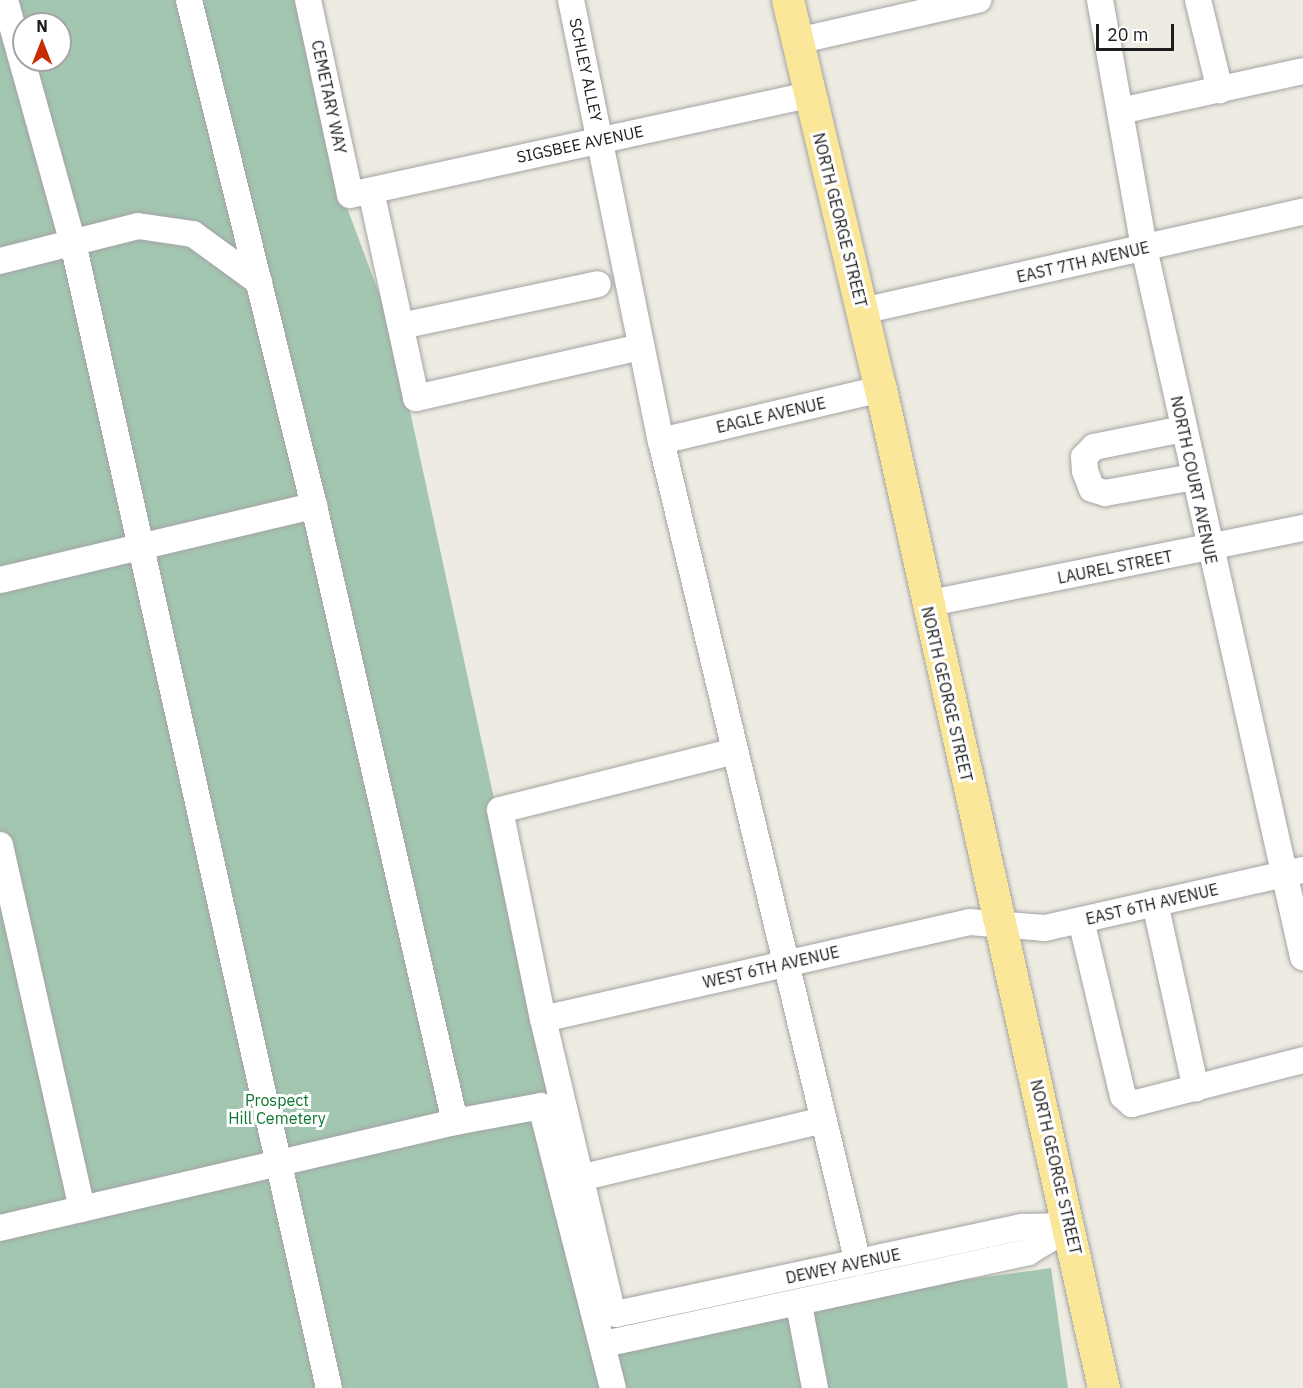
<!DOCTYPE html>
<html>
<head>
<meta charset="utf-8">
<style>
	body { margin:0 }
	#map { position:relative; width:1303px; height:1388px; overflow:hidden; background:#eeece2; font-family:"IBM Plex Sans",sans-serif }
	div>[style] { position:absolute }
	.cemetery>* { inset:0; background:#a3c6b1 }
	.roads { filter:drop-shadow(0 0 2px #a3a3a3) drop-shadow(0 0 2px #a3a3a3) }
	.minor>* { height:26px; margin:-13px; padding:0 13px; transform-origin:13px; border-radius:13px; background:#fff }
	.major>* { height:32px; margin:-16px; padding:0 16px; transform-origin:16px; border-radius:16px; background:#fae79a }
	span { translate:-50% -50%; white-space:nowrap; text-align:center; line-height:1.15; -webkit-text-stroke:6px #fff; paint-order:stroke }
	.street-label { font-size:16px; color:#1c1c1c }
	.park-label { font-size:16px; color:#0c782e }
	.north { position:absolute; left:12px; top:12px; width:60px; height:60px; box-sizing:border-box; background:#fff; border:2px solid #a4a4a4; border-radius:50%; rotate:0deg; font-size:16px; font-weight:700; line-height:24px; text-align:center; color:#1c1c1c }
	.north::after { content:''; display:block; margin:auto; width:21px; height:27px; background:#c62e02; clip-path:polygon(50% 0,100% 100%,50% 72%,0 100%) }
	.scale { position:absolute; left:1096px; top:24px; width:78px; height:27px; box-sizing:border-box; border:3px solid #1c1c1c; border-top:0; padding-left:8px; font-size:18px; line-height:21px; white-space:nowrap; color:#1c1c1c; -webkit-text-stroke:4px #fff; paint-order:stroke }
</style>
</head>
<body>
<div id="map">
	<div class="cemetery">
		<div style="clip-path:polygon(evenodd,0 0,300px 0,340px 189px,392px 328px,609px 1329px,1051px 1268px,1068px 1388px,0 1388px,0 0,24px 24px,60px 24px,60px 60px,24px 60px,24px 24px)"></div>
	</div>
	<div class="roads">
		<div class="minor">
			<div style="left:5px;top:0;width:252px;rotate:74.4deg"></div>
			<div style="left:73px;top:243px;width:1173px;rotate:77.4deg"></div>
			<div style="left:308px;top:0;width:199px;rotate:77.8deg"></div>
			<div style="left:350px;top:195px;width:471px;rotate:-12.3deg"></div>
			<div style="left:571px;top:0;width:450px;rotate:78.5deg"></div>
			<div style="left:661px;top:441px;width:845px;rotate:76.52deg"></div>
			<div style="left:1100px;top:0;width:252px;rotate:79.9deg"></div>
			<div style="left:1144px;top:248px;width:727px;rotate:77.36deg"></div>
			<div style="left:1198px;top:0;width:93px;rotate:76.3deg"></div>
			<div style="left:797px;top:41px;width:186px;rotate:-12.8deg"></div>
			<div style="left:1120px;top:111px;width:187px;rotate:-12.3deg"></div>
			<div style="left:371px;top:191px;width:212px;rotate:77.7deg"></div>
			<div style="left:416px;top:398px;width:231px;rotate:-12.8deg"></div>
			<div style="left:0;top:261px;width:142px;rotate:-14.2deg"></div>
			<div style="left:138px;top:226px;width:56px;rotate:8.3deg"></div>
			<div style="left:193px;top:234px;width:82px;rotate:36deg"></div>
			<div style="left:862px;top:311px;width:452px;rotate:-12.7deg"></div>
			<div style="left:401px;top:326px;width:201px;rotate:-12deg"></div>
			<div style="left:1183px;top:429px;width:91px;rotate:168.6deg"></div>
			<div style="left:1094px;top:447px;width:14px;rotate:135deg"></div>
			<div style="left:1084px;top:457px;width:14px;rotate:86deg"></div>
			<div style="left:1085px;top:471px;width:19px;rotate:69deg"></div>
			<div style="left:1092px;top:489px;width:14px;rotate:17deg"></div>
			<div style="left:1105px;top:493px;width:89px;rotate:-10.3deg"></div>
			<div style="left:661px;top:441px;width:226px;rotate:-13.3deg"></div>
			<div style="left:0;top:580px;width:323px;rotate:-13.3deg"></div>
			<div style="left:926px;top:604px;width:385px;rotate:-11.4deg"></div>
			<div style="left:735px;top:751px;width:242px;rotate:165.9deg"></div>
			<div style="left:500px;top:810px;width:213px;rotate:78.4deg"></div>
			<div style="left:543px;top:1019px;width:295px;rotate:76.7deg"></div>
			<div style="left:611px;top:1306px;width:9px;rotate:58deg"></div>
			<div style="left:616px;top:1314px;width:416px;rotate:-12.1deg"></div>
			<div style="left:1023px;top:1227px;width:47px;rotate:-1.2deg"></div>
			<div style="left:0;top:845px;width:373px;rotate:77.3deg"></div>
			<div style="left:1155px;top:903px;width:190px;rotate:77.6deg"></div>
			<div style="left:1081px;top:920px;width:181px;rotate:76.6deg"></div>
			<div style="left:1123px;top:1096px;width:12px;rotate:42deg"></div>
			<div style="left:1132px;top:1104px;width:177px;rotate:-14.4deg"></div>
			<div style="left:543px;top:1019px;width:437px;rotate:-12.8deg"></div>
			<div style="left:969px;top:922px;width:76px;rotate:4.5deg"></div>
			<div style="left:1045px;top:928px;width:264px;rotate:-12.7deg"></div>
			<div style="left:455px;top:1122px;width:87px;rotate:-10.5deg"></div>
			<div style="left:541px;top:1106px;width:291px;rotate:75.7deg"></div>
			<div style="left:580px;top:1178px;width:250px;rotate:-13.4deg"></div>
			<div style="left:0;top:1228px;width:467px;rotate:-13.1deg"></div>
			<div style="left:455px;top:1122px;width:632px;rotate:-102.89deg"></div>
			<div style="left:314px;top:506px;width:521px;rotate:-103.88deg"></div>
			<div style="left:799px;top:1305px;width:85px;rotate:79.1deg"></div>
			<div style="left:604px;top:1344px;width:434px;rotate:-12.2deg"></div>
			<div style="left:1028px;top:1252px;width:49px;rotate:-30.8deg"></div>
		</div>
		<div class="major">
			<div style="left:788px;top:0;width:400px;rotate:76.6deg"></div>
			<div style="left:881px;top:389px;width:1024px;rotate:77.42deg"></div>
		</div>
	</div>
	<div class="street-label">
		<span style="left:586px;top:70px;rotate:78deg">SCHLEY ALLEY</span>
		<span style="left:329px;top:97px;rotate:78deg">CEMETARY WAY</span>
		<span style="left:580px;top:144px;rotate:-12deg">SIGSBEE AVENUE</span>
		<span style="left:840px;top:220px;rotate:76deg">NORTH GEORGE STREET</span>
		<span style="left:1083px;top:262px;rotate:-13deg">EAST 7TH AVENUE</span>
		<span style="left:771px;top:415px;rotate:-13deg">EAGLE AVENUE</span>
		<span style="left:1194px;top:480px;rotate:78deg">NORTH COURT AVENUE</span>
		<span style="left:1115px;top:567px;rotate:-11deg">LAUREL STREET</span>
		<span style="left:947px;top:694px;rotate:77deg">NORTH GEORGE STREET</span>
		<span style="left:1152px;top:904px;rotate:-13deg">EAST 6TH AVENUE</span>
		<span style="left:771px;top:967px;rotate:-13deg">WEST 6TH AVENUE</span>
		<span style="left:1056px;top:1167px;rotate:77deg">NORTH GEORGE STREET</span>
		<span style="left:843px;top:1266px;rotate:-12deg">DEWEY AVENUE</span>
	</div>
	<div class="park-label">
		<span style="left:277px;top:1109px">Prospect<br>Hill Cemetery</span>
	</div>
	<div class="north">N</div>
	<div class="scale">20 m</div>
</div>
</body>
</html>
